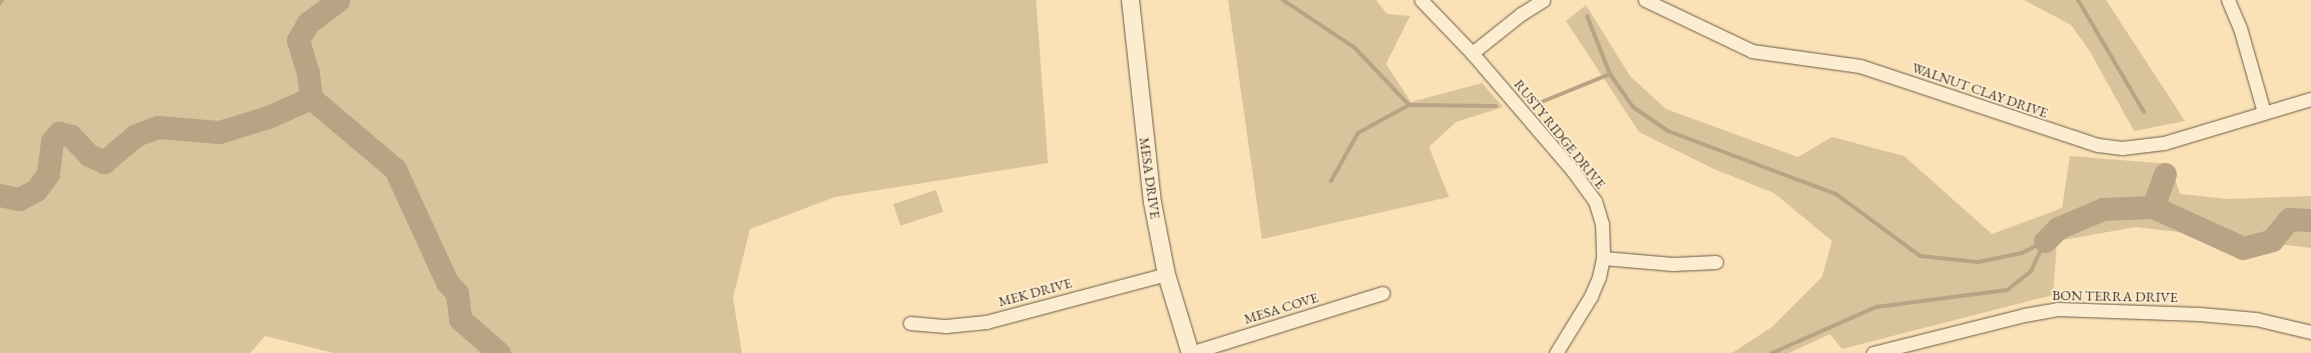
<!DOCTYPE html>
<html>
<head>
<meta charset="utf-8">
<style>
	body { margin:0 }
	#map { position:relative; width:2311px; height:353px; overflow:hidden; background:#fae1b6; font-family:"EB Garamond",serif }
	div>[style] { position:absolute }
	.green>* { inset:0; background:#d9c39d; transform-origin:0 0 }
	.stream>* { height:4px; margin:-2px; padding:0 2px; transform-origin:2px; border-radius:2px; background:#b8a484 }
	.river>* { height:23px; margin:-11.5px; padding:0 11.5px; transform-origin:11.5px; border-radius:11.5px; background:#b8a484 }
	.roads { filter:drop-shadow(0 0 1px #695c48) drop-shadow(0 0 1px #695c48) }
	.minor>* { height:13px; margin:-6.5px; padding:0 6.5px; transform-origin:6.5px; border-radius:6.5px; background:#fcecd0 }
	.tertiary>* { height:17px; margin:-8.5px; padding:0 8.5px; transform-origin:8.5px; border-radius:8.5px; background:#fcecd0 }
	span { translate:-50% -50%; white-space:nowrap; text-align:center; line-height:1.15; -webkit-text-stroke:4px #fcecd0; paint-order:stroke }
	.street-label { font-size:14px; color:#392f23 }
</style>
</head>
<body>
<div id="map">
	<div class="green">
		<div style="clip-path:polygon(0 0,1036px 0,1048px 163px,835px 197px,750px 229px,733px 298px,742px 353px,334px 353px,265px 336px,250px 353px,0 353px)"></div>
		<div style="clip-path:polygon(1228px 0,1376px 0,1387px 14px,1410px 16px,1386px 64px,1411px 102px,1482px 83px,1503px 107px,1456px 122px,1429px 147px,1449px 197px,1262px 239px)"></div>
		<div style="clip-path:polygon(2024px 0,2106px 0,2185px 121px,2134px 131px,2089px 50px,2071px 25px)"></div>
		<div style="clip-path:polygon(1586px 5px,1630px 76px,1666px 109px,1798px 157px,1832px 137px,1904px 156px,1992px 234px,2062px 208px,2070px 156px,2170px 164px,2180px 194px,2229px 199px,2311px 196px,2311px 248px,2136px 227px,2057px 241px,2053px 295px,1842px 349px,1830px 334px,1789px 353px,1732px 353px,1772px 327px,1822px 277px,1832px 241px,1774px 193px,1714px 169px,1639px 132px,1566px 21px)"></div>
		<div style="left:936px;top:190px;width:23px;height:45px;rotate:72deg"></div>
	</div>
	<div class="stream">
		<div style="left:1283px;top:0;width:87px;rotate:33.7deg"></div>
		<div style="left:1355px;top:48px;width:79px;rotate:46.5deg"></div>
		<div style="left:1409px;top:105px;width:87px;rotate:0.7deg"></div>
		<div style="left:2078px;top:0;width:130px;rotate:59.5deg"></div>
		<div style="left:0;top:3px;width:4px;rotate:-56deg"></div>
		<div style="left:1587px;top:16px;width:62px;rotate:68.4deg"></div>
		<div style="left:1539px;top:103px;width:77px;rotate:-22.2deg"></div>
		<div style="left:1610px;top:74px;width:40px;rotate:55.1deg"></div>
		<div style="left:1633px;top:107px;width:42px;rotate:34.4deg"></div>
		<div style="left:1668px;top:131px;width:179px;rotate:20.6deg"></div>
		<div style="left:1836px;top:194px;width:104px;rotate:36.4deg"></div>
		<div style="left:1920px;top:256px;width:58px;rotate:5.9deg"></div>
		<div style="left:1978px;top:262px;width:45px;rotate:-11.6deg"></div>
		<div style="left:2022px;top:253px;width:26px;rotate:-28deg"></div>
		<div style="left:1331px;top:181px;width:55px;rotate:-60.6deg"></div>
		<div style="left:1358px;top:133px;width:58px;rotate:-28.8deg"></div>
		<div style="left:1772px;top:353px;width:114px;rotate:-23.9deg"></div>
		<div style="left:1876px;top:307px;width:132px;rotate:-7.4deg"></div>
		<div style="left:2007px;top:290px;width:31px;rotate:-38deg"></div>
		<div style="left:2031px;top:271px;width:33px;rotate:-65deg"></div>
	</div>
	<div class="river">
		<div style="left:311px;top:98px;width:110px;rotate:40.2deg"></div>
		<div style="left:395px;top:169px;width:124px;rotate:65.3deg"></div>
		<div style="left:447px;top:282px;width:15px;rotate:48deg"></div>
		<div style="left:457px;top:293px;width:26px;rotate:83deg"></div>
		<div style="left:460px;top:319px;width:52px;rotate:41.1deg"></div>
		<div style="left:2165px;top:174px;width:35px;rotate:110deg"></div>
		<div style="left:2153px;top:207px;width:99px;rotate:24.5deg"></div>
		<div style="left:2243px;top:248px;width:30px;rotate:-15deg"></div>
		<div style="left:2272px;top:240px;width:27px;rotate:-51deg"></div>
		<div style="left:2289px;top:219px;width:22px;rotate:3deg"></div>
		<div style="left:0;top:195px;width:19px;rotate:12deg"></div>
		<div style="left:19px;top:199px;width:19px;rotate:-28deg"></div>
		<div style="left:36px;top:190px;width:20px;rotate:-53deg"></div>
		<div style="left:48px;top:174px;width:33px;rotate:-83deg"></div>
		<div style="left:52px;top:141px;width:11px;rotate:-49deg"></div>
		<div style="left:59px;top:133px;width:12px;rotate:14deg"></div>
		<div style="left:71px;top:136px;width:26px;rotate:47deg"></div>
		<div style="left:89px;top:155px;width:17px;rotate:25deg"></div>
		<div style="left:104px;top:162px;width:42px;rotate:-40.2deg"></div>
		<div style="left:136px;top:135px;width:23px;rotate:-20deg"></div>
		<div style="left:158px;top:127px;width:61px;rotate:4.7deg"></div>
		<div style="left:219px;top:132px;width:51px;rotate:-17deg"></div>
		<div style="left:268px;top:117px;width:47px;rotate:-23.8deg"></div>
		<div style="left:311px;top:98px;width:25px;rotate:-97deg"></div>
		<div style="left:308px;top:73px;width:34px;rotate:-107deg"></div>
		<div style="left:298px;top:40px;width:20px;rotate:-60deg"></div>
		<div style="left:308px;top:23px;width:38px;rotate:-37deg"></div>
		<div style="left:2045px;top:241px;width:18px;rotate:-45deg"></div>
		<div style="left:2058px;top:228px;width:49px;rotate:-22.9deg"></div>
		<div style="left:2103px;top:209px;width:50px;rotate:-2.3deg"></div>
	</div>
	<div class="roads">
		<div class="minor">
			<div style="left:1421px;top:0;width:74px;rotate:46.1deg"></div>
			<div style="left:1472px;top:53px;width:155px;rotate:49.4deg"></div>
			<div style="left:1573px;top:171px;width:37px;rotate:54deg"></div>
			<div style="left:1595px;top:201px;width:24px;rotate:73deg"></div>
			<div style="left:1602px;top:224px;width:34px;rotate:88deg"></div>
			<div style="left:1603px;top:258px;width:19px;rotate:102deg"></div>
			<div style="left:1599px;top:277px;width:21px;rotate:113deg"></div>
			<div style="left:1591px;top:296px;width:67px;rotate:121.6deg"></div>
			<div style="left:1645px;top:0;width:119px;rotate:25.5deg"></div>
			<div style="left:1752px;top:51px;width:109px;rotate:7.9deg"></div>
			<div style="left:1860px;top:66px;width:251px;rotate:18.4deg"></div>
			<div style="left:2098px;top:145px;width:24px;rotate:7deg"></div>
			<div style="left:2122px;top:148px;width:42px;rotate:-6.8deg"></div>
			<div style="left:2164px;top:143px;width:153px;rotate:-16.7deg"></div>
			<div style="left:2228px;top:0;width:30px;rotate:67deg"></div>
			<div style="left:2240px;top:28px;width:87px;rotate:74.1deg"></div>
			<div style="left:1472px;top:53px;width:63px;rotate:-38.5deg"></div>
			<div style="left:1521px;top:14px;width:26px;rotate:-32deg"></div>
			<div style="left:1603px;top:258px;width:70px;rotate:4.9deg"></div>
			<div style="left:1673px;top:264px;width:43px;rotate:-2.7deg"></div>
			<div style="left:910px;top:323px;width:36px;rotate:5deg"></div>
			<div style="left:946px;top:326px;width:40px;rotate:-5.7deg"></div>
			<div style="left:986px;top:322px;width:186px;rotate:-14.9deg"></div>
			<div style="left:1190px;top:353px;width:202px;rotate:-17.3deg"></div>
			<div style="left:1873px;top:353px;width:156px;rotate:-14.1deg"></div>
			<div style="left:2024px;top:315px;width:34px;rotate:-10deg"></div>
			<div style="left:2057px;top:309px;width:142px;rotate:2deg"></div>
			<div style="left:2199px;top:314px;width:57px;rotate:5deg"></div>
			<div style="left:2256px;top:319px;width:57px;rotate:13.3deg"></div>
		</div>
		<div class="tertiary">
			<div style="left:1130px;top:0;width:203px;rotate:83.8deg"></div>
			<div style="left:1152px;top:202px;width:73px;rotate:79deg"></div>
			<div style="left:1166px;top:274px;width:83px;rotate:73.1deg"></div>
		</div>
	</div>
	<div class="street-label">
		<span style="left:1980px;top:90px;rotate:19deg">WALNUT CLAY DRIVE</span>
		<span style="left:1560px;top:134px;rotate:51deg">RUSTY RIDGE DRIVE</span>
		<span style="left:1150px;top:178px;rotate:82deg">MESA DRIVE</span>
		<span style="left:1035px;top:292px;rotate:-15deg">MEK DRIVE</span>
		<span style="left:2115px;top:296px;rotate:1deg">BON TERRA DRIVE</span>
		<span style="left:1281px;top:308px;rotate:-17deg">MESA COVE</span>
	</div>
</div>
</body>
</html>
